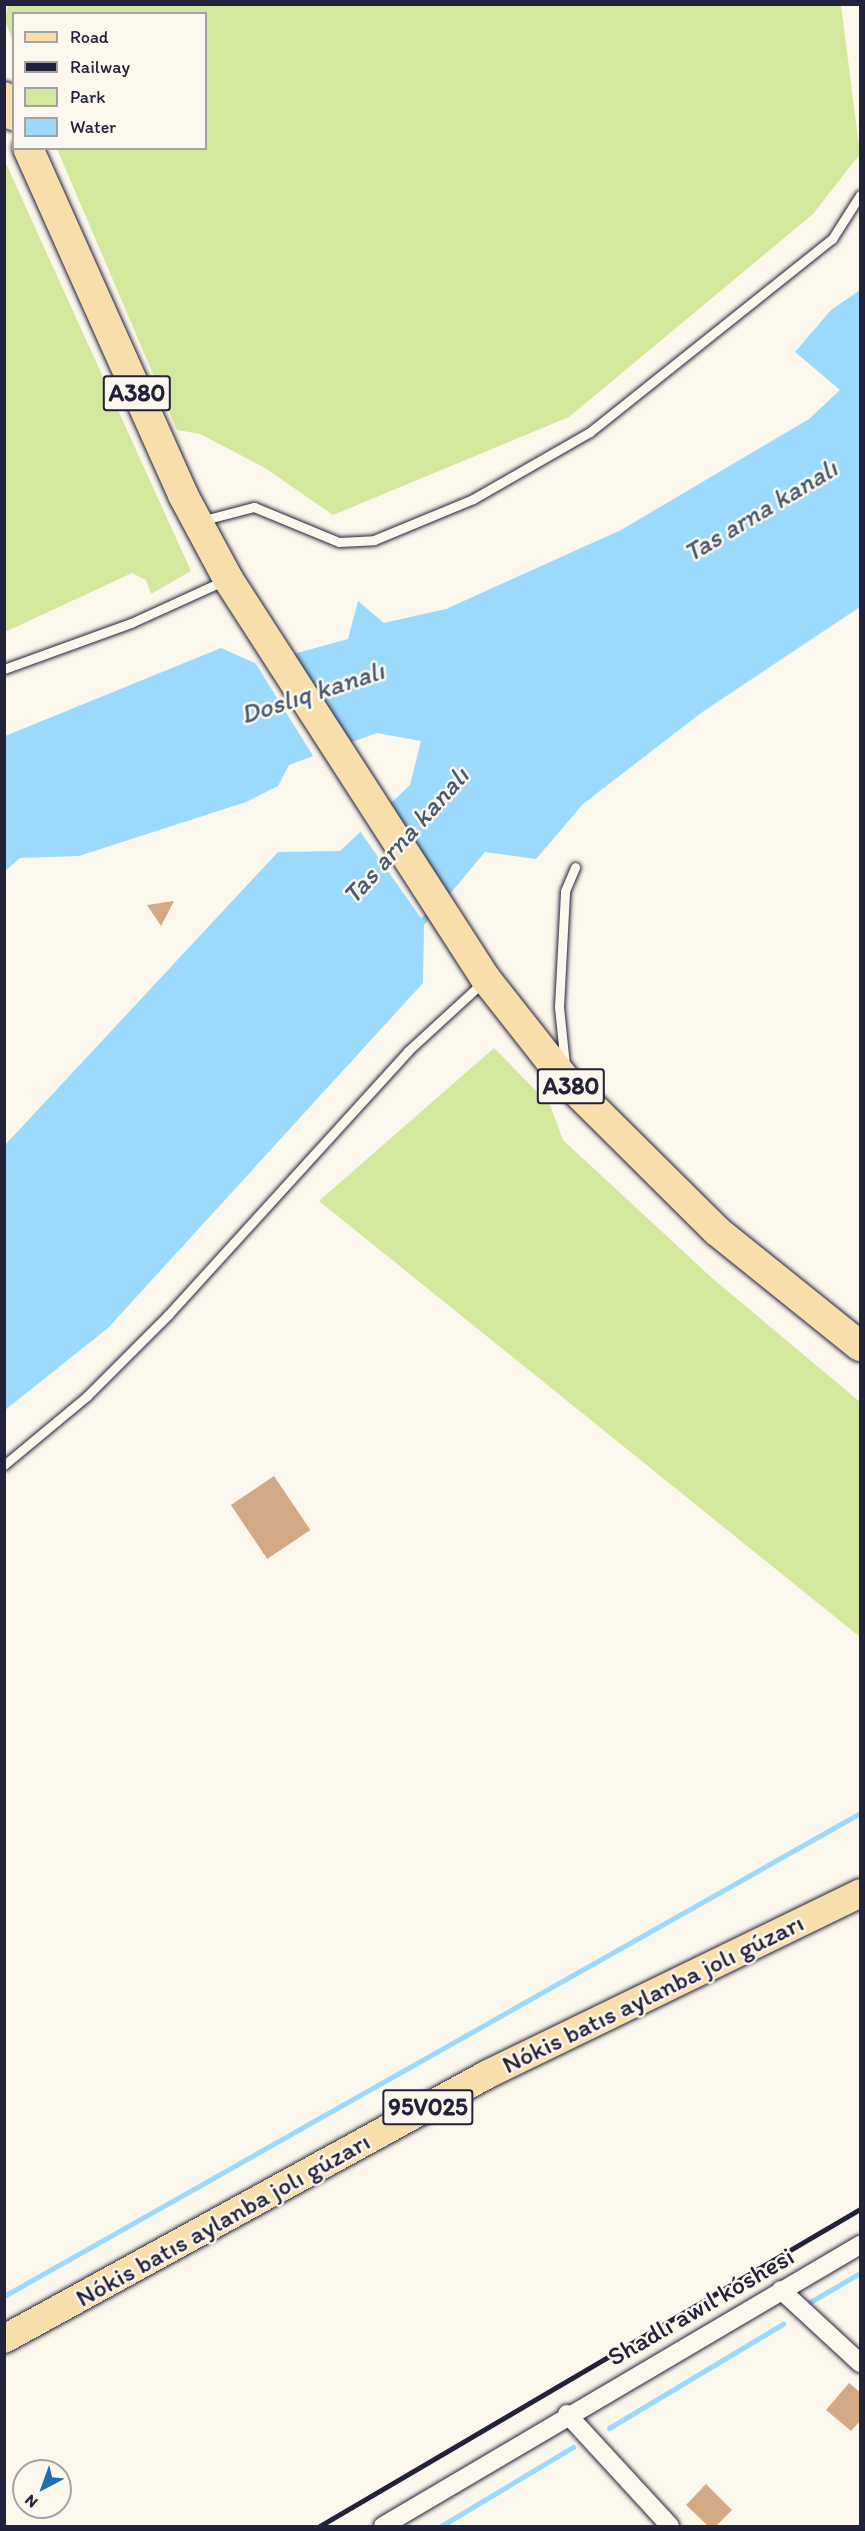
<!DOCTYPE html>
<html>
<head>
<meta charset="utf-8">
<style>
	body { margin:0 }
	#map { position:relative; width:865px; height:2531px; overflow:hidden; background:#fbf7ec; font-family:Itim,sans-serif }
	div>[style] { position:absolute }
	.green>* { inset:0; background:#d4e89d }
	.water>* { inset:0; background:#9bdafd }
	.pier>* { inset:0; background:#fbf7ec; transform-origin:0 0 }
	.stream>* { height:5px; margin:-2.5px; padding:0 2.5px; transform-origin:2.5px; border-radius:2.5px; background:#9bdafd }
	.building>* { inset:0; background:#d3a984; transform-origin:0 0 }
	.roads { filter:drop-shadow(0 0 2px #22223b) drop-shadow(0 0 2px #22223b) }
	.service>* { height:9px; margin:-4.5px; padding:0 4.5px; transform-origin:4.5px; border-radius:4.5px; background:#fbf7ec }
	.minor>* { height:18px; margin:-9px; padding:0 9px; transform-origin:9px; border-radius:9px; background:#fbf7ec }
	.primary>* { height:28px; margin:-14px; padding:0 14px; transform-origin:14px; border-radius:14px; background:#f8deab }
	.trunk>* { height:30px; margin:-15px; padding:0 15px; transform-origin:15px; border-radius:15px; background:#f8deab }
	.rail>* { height:4.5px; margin:-2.25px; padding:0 2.25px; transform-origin:2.25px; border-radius:2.25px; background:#22223b }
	span { translate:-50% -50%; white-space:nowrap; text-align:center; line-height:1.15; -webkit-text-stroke:5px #fbf7ec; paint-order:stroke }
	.shield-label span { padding:2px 4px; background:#fbf7ec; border:2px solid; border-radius:4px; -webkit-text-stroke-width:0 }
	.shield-label { font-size:24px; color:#22223b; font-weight:700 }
	.street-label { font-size:26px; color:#22223b }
	.water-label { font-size:27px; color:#465975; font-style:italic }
	.frame { position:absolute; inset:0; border:6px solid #22223b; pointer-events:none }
	.legend { position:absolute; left:12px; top:12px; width:195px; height:138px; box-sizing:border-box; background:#fbf7ec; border:2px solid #a4a2a5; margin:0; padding:8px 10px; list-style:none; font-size:18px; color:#22223b }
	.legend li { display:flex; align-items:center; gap:12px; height:30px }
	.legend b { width:30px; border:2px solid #a4a2a5 }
	.north { position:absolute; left:12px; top:2459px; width:60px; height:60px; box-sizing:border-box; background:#fbf7ec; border:2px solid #a4a2a5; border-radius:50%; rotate:221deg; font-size:16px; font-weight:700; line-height:24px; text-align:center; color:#22223b }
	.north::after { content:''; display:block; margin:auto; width:21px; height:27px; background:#1f6fb2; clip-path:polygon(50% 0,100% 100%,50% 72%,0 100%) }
</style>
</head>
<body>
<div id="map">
	<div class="green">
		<div style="clip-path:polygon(8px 4px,841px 5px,860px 154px,813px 214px,569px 417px,333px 515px,265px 468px,200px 434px,177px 430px,57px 149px,206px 148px,206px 14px,14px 14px,13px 42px,5px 20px)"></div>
		<div style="clip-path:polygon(4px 159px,191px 571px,151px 594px,146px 580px,132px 573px,5px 632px)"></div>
		<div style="clip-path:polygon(494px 1048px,550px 1105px,563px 1140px,712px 1278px,860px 1402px,860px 1637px,319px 1201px)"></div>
	</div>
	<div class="water">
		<div style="clip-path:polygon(860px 290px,860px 607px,701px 713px,583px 804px,536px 859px,485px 852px,424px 925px,423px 983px,108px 1328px,5px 1410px,5px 1145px,278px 852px,340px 851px,410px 785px,421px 741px,377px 733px,289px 765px,278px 786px,246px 802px,79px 856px,20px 858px,5px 871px,5px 736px,221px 648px,257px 664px,348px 639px,358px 601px,384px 623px,446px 609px,621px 530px,809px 419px,840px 390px,795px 352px,831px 310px)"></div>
	</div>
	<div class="pier">
		<div style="clip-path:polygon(292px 654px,349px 746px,315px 759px,256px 664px)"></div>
		<div style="left:385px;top:804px;width:114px;height:36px;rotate:55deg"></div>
	</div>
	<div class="stream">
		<div style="left:4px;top:2296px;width:983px;rotate:-29.43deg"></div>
		<div style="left:810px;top:2302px;width:58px;rotate:-30.1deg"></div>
		<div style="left:609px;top:2428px;width:203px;rotate:-30.9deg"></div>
		<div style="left:441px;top:2526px;width:154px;rotate:-30.9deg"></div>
	</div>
	<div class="building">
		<div style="clip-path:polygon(174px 901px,161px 926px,147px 905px)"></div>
		<div style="left:274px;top:1476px;width:65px;height:52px;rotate:56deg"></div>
		<div style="clip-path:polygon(849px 2383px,861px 2393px,861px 2420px,851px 2431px,826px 2410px)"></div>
		<div style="clip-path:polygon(706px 2484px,732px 2510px,716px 2526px,708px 2526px,686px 2505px)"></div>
	</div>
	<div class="roads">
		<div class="service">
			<div style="left:200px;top:521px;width:56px;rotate:-14.5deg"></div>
			<div style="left:254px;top:507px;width:92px;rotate:22.4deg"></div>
			<div style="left:339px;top:542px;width:35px;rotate:-3deg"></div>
			<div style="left:374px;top:540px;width:107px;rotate:-22.5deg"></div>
			<div style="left:473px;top:499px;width:135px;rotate:-29.8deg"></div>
			<div style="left:590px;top:432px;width:310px;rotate:-38.6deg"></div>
			<div style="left:832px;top:239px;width:52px;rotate:-57.5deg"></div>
			<div style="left:4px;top:669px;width:135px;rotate:-19.9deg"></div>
			<div style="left:131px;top:623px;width:101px;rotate:-24.5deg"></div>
			<div style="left:565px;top:1065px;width:58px;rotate:-95.9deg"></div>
			<div style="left:559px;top:1007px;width:116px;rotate:-87deg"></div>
			<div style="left:565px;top:891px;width:26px;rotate:-67deg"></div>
			<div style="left:4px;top:1465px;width:108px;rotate:-39.7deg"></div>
			<div style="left:87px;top:1396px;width:115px;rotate:-45deg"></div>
			<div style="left:168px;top:1315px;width:357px;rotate:-47.7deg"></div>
			<div style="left:408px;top:1051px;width:100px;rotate:-42.6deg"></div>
		</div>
		<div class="minor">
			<div style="left:781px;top:2290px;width:108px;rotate:42.7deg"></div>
			<div style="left:567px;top:2414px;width:152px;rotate:47.4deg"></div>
			<div style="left:383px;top:2526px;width:554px;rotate:-30.5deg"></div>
		</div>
		<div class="primary">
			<div style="left:4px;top:2339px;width:552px;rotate:-28.7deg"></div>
			<div style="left:488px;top:2074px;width:414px;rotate:-25.9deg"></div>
		</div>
		<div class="trunk">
			<div style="left:4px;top:97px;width:21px;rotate:62deg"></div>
			<div style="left:28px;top:148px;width:380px;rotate:65.9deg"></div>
			<div style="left:183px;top:495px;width:95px;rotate:61.8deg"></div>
			<div style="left:228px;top:579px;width:476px;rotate:57.2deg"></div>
			<div style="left:486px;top:979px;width:131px;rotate:51.8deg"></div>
			<div style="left:567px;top:1082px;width:211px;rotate:44.8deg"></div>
			<div style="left:717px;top:1231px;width:184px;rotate:38.8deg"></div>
		</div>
	</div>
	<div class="rail">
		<div style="left:320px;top:2526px;width:626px;rotate:-30.41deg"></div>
	</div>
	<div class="shield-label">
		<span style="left:137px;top:393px">A380</span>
		<span style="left:571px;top:1086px">A380</span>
		<span style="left:428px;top:2107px">95V025</span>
	</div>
	<div class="street-label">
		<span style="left:653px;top:1994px;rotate:-26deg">Nókis batıs aylanba jolı gúzarı</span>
		<span style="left:223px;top:2220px;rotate:-29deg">Nókis batıs aylanba jolı gúzarı</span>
		<span style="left:701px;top:2307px;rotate:-30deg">Shadlı awıl kóshesi</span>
	</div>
	<div class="water-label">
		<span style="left:760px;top:510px;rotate:-31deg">Tas arna kanalı</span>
		<span style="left:312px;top:692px;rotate:-18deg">Doslıq kanalı</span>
		<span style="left:405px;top:835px;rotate:-48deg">Tas arna kanalı</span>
	</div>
	<div class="frame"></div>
	<ul class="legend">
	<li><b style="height:8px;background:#f8deab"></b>Road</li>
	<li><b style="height:8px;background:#22223b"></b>Railway</li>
	<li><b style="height:16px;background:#d4e89d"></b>Park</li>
	<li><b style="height:16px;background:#9bdafd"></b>Water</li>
	</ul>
	<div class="north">N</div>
</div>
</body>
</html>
